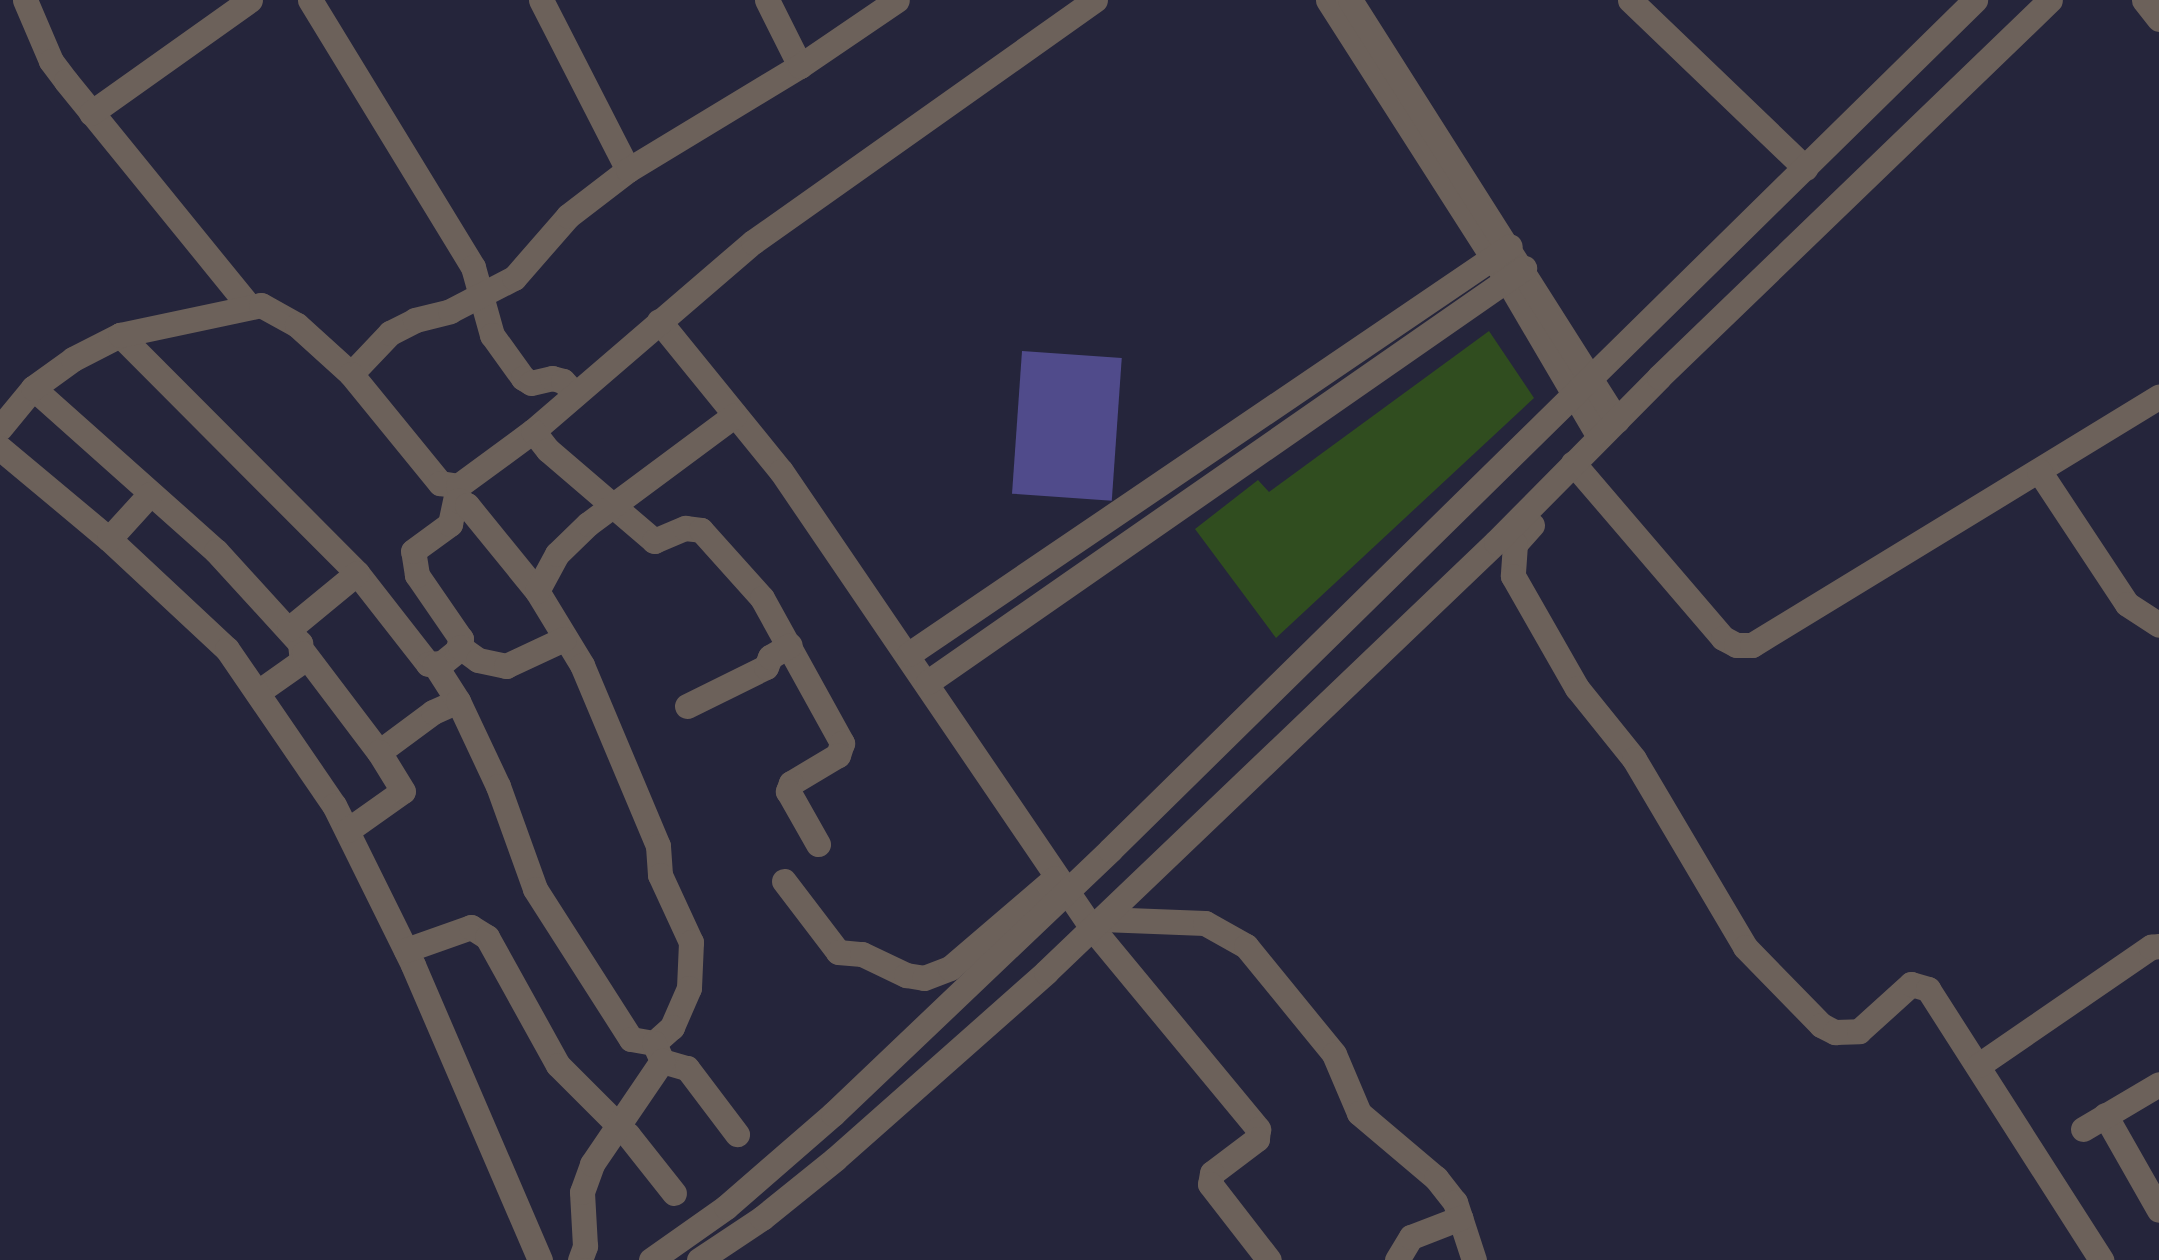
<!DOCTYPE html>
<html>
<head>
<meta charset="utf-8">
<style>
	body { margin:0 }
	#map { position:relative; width:2159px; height:1260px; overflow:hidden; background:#25253b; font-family:"Nunito Sans",sans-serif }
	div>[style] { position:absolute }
	.green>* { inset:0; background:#304d1f }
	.building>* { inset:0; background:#504b8b; transform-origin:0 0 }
	.minor>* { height:25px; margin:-12.5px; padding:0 12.5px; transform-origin:12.5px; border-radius:12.5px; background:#6c615a }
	span { translate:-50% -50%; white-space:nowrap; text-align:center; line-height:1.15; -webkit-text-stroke:8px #25253b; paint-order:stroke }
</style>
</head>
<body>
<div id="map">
	<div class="green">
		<div style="clip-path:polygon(1489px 331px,1534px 398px,1276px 638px,1195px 529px,1258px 480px,1269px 492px)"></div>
	</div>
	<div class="building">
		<div style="left:1022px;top:351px;width:100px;height:143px;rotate:4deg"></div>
	</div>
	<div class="minor">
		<div style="left:25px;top:0;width:66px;rotate:66.9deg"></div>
		<div style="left:51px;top:61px;width:25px;rotate:53deg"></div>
		<div style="left:66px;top:81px;width:289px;rotate:50.9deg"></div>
		<div style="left:310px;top:0;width:313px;rotate:58.6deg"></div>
		<div style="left:473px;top:267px;width:71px;rotate:74.4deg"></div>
		<div style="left:492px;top:335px;width:53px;rotate:54.2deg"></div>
		<div style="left:523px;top:378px;width:9px;rotate:32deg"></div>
		<div style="left:531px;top:383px;width:22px;rotate:-13deg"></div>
		<div style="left:552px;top:378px;width:11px;rotate:15deg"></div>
		<div style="left:563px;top:381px;width:18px;rotate:47deg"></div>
		<div style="left:541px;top:0;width:191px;rotate:62.9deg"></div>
		<div style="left:767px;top:0;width:74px;rotate:63.4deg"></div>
		<div style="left:1328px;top:0;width:332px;rotate:57.4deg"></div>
		<div style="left:1507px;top:280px;width:182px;rotate:59.6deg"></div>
		<div style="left:1350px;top:0;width:498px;rotate:57.6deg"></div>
		<div style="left:1630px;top:0;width:243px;rotate:43.8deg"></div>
		<div style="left:2144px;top:0;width:24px;rotate:52deg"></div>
		<div style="left:91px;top:113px;width:195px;rotate:-35.4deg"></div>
		<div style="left:659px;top:321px;width:193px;rotate:50.9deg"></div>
		<div style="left:781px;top:471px;width:553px;rotate:55.76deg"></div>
		<div style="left:1092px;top:928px;width:261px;rotate:50.4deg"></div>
		<div style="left:1258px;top:1129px;width:10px;rotate:96deg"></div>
		<div style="left:1257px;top:1139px;width:56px;rotate:142.9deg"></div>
		<div style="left:1212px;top:1173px;width:11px;rotate:100deg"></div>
		<div style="left:1210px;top:1184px;width:96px;rotate:52.2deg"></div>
		<div style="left:120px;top:335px;width:336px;rotate:45.1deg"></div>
		<div style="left:357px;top:573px;width:115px;rotate:52deg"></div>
		<div style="left:428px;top:664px;width:14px;rotate:-4deg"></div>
		<div style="left:442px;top:663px;width:19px;rotate:-39deg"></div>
		<div style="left:457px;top:651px;width:13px;rotate:-72deg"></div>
		<div style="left:461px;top:639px;width:78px;rotate:-124.5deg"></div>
		<div style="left:417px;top:575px;width:24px;rotate:-99deg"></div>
		<div style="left:413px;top:551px;width:46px;rotate:-36.1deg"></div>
		<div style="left:450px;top:524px;width:39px;rotate:-78deg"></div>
		<div style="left:351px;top:374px;width:57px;rotate:-46.4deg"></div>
		<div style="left:390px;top:333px;width:28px;rotate:-27deg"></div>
		<div style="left:415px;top:320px;width:36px;rotate:-14deg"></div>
		<div style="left:450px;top:311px;width:72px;rotate:-27.3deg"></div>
		<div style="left:514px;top:278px;width:82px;rotate:-48.9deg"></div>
		<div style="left:568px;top:216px;width:76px;rotate:-37.5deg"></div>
		<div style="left:628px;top:170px;width:201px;rotate:-31.2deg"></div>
		<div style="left:800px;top:66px;width:117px;rotate:-34.2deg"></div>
		<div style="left:33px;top:388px;width:245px;rotate:41.7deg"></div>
		<div style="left:216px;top:551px;width:125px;rotate:47.6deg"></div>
		<div style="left:300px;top:643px;width:18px;rotate:84deg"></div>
		<div style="left:302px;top:661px;width:54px;rotate:144.8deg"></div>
		<div style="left:0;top:428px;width:52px;rotate:-50.5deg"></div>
		<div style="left:33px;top:388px;width:49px;rotate:-35.9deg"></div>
		<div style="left:73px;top:359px;width:53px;rotate:-27.1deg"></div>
		<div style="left:120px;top:335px;width:144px;rotate:-12deg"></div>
		<div style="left:261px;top:305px;width:41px;rotate:29.1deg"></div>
		<div style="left:297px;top:325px;width:73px;rotate:42.2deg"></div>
		<div style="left:351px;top:374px;width:141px;rotate:50.8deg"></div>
		<div style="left:440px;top:483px;width:18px;rotate:9deg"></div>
		<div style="left:458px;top:486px;width:93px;rotate:-36.3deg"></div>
		<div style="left:533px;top:431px;width:290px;rotate:-40.7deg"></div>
		<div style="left:753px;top:242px;width:419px;rotate:-35.3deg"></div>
		<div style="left:533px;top:431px;width:24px;rotate:52deg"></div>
		<div style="left:548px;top:450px;width:140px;rotate:40.6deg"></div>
		<div style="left:654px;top:541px;width:34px;rotate:-23deg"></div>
		<div style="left:685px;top:528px;width:16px;rotate:7deg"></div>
		<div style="left:701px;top:530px;width:91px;rotate:48.1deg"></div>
		<div style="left:762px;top:598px;width:166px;rotate:61.1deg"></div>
		<div style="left:842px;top:743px;width:13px;rotate:108deg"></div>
		<div style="left:838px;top:755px;width:55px;rotate:149.2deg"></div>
		<div style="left:791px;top:783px;width:9px;rotate:111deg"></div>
		<div style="left:788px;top:791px;width:61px;rotate:60.5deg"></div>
		<div style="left:0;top:448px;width:142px;rotate:39.9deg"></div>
		<div style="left:109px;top:539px;width:161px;rotate:43deg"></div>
		<div style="left:227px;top:649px;width:189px;rotate:55.6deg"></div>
		<div style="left:334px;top:805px;width:178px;rotate:63.7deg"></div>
		<div style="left:413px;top:965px;width:321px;rotate:66.7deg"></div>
		<div style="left:1573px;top:463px;width:230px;rotate:49.4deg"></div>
		<div style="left:1723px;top:638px;width:15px;rotate:28deg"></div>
		<div style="left:1736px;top:645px;width:16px"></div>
		<div style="left:1752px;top:645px;width:477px;rotate:-31.4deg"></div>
		<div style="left:2039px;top:471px;width:159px;rotate:56.5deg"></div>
		<div style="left:2127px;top:604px;width:38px;rotate:33deg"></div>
		<div style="left:458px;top:500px;width:10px;rotate:29deg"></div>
		<div style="left:467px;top:505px;width:111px;rotate:50.9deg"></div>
		<div style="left:537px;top:591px;width:87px;rotate:58.7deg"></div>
		<div style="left:582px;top:665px;width:196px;rotate:67.2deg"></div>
		<div style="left:658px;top:846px;width:29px;rotate:86deg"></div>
		<div style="left:660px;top:875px;width:74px;rotate:65.2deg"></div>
		<div style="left:691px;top:942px;width:46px;rotate:92.5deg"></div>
		<div style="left:689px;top:988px;width:43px;rotate:113.6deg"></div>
		<div style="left:672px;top:1027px;width:24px;rotate:138deg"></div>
		<div style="left:1532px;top:525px;width:25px;rotate:132deg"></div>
		<div style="left:1515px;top:544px;width:32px;rotate:94deg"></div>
		<div style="left:1513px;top:576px;width:129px;rotate:60.3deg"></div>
		<div style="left:1577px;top:688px;width:91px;rotate:51.2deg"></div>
		<div style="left:1634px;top:759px;width:218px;rotate:59.4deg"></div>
		<div style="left:1745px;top:947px;width:109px;rotate:45.7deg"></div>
		<div style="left:1821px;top:1025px;width:16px;rotate:27deg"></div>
		<div style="left:1835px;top:1032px;width:24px;rotate:-2deg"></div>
		<div style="left:1859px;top:1031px;width:70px;rotate:-42.1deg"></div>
		<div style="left:1911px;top:984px;width:18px;rotate:16deg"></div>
		<div style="left:1928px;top:989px;width:322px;rotate:57.4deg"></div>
		<div style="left:109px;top:539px;width:61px;rotate:-47.7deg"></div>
		<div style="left:537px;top:591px;width:42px;rotate:-61.6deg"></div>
		<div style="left:557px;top:554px;width:43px;rotate:-44.1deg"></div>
		<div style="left:588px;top:524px;width:183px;rotate:-36.6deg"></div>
		<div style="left:289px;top:629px;width:88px;rotate:-39.5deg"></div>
		<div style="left:460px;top:647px;width:22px;rotate:36deg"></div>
		<div style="left:478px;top:660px;width:29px;rotate:12deg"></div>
		<div style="left:506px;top:666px;width:64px;rotate:-25deg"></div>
		<div style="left:304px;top:653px;width:124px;rotate:52.9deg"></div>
		<div style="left:379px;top:752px;width:67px;rotate:-36.5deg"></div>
		<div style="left:433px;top:712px;width:27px;rotate:-24deg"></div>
		<div style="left:458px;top:701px;width:43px;rotate:-122.6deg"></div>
		<div style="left:909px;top:654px;width:726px;rotate:-34.17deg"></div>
		<div style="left:928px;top:682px;width:726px;rotate:-34.79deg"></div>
		<div style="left:458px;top:701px;width:94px;rotate:64.8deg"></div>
		<div style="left:498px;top:786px;width:109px;rotate:70.2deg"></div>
		<div style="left:535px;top:889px;width:178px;rotate:57.4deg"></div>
		<div style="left:631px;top:1039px;width:23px;rotate:10deg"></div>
		<div style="left:654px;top:1043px;width:20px;rotate:66deg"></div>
		<div style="left:662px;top:1061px;width:26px;rotate:16deg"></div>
		<div style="left:687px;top:1068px;width:83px;rotate:52.9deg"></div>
		<div style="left:687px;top:706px;width:88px;rotate:-26.3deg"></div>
		<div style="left:766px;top:667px;width:11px;rotate:-68deg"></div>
		<div style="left:770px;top:657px;width:23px;rotate:-31deg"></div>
		<div style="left:348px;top:830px;width:67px;rotate:-35.3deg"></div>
		<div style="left:403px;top:791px;width:46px;rotate:-121.6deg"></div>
		<div style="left:784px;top:881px;width:89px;rotate:52.7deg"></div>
		<div style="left:838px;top:952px;width:24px;rotate:5deg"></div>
		<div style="left:862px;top:954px;width:49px;rotate:25.5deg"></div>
		<div style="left:906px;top:975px;width:18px;rotate:9deg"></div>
		<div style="left:924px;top:978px;width:28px;rotate:-21deg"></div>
		<div style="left:950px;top:968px;width:138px;rotate:-40.6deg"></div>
		<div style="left:1102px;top:919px;width:103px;rotate:2.2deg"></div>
		<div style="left:1205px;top:923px;width:47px;rotate:29.3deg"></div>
		<div style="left:1246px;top:946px;width:139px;rotate:50.8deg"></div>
		<div style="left:1334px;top:1054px;width:64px;rotate:67deg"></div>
		<div style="left:1359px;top:1113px;width:101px;rotate:40.2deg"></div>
		<div style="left:1436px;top:1178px;width:31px;rotate:52deg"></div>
		<div style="left:1455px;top:1202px;width:61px;rotate:71.9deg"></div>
		<div style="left:406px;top:950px;width:69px;rotate:-19.5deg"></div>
		<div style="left:471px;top:927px;width:19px;rotate:32deg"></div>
		<div style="left:487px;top:937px;width:146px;rotate:61deg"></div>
		<div style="left:558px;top:1065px;width:99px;rotate:45deg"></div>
		<div style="left:628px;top:1135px;width:74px;rotate:51.6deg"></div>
		<div style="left:1979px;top:1065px;width:209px;rotate:-34.5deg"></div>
		<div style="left:2151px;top:947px;width:8px;rotate:-7deg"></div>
		<div style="left:2105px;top:1115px;width:109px;rotate:60.4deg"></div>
		<div style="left:2083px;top:1129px;width:88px;rotate:-30.6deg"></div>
		<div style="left:580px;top:1260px;width:15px;rotate:-70deg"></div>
		<div style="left:585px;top:1246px;width:54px;rotate:-93.2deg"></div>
		<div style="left:582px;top:1192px;width:30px;rotate:-70deg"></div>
		<div style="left:592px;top:1164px;width:125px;rotate:-55.8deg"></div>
		<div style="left:651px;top:1260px;width:92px;rotate:-35.2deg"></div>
		<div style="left:726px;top:1207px;width:142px;rotate:-41deg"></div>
		<div style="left:833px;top:1114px;width:383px;rotate:-43.6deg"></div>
		<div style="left:1110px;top:850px;width:1213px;rotate:-44.5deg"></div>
		<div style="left:699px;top:1260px;width:76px;rotate:-33.7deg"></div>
		<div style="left:762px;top:1218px;width:94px;rotate:-38.9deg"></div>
		<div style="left:835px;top:1159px;width:282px;rotate:-41.5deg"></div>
		<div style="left:1046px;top:972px;width:622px;rotate:-43.7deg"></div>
		<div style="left:1496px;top:542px;width:232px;rotate:-45.3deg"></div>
		<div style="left:1659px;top:377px;width:543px;rotate:-43.96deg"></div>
		<div style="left:1397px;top:1260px;width:27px;rotate:-59deg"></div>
		<div style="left:1411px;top:1237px;width:53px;rotate:-21.2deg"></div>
	</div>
</div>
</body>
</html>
